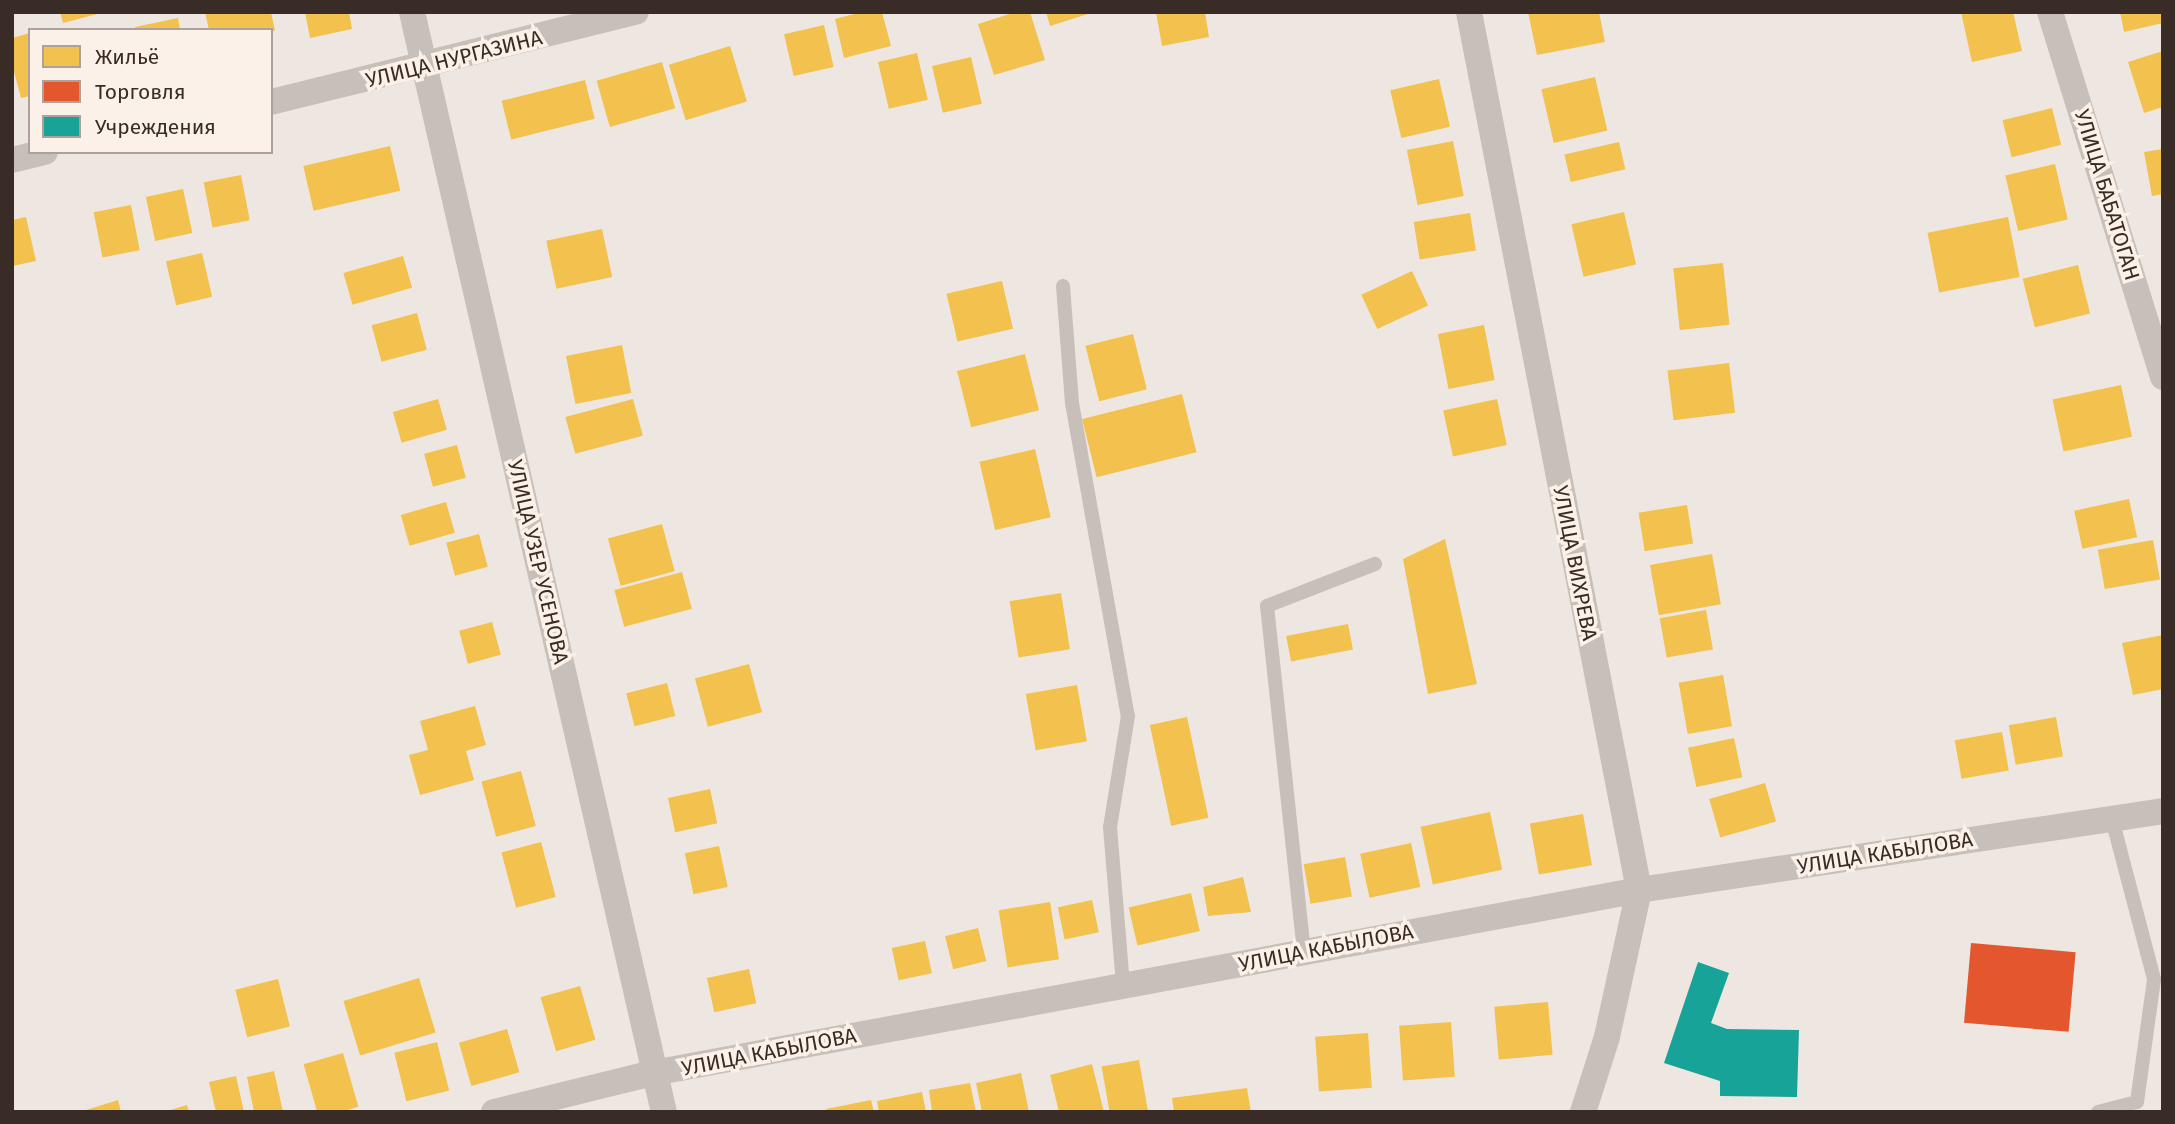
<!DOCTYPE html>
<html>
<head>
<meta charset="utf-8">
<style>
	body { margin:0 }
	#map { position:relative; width:2175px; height:1124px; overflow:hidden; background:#eee7e1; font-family:"Fira Sans",sans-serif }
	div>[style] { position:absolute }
	.homes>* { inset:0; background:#f2c14e; transform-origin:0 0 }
	.shops>* { inset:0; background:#e4572e; transform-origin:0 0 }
	.public>* { inset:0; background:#17a398 }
	.service>* { height:14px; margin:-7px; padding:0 7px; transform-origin:7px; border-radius:7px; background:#c7bfba }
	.minor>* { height:26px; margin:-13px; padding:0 13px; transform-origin:13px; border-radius:13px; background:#c7bfba }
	span { translate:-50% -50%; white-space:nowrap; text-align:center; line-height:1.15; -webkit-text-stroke:7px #fbf1e8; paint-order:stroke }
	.street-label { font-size:21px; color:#392c27 }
	.frame { position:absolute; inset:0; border:14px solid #392c27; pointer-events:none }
	.legend { position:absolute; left:28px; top:28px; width:245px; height:126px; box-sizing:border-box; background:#fbf1e8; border:2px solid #ada29b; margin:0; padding:9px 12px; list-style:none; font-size:21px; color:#392c27 }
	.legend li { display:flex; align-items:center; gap:14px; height:35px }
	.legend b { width:35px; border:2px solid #ada29b }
</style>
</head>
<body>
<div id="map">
	<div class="homes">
		<div style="clip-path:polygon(60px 12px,101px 12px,101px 13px,63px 23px)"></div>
		<div style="clip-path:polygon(205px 12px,271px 12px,275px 31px,209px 30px)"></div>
		<div style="clip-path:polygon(305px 12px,349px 12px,352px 29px,310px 38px)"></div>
		<div style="clip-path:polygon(862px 12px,882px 12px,891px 46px,844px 58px,835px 19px)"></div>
		<div style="clip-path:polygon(1016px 12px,1030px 12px,1045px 60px,994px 75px,978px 24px)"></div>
		<div style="clip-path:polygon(1046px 12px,1091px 12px,1091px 13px,1050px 26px)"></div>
		<div style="clip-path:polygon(1156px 12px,1205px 12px,1209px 37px,1162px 46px)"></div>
		<div style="clip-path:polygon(1528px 12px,1599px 12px,1605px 42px,1537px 55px)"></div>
		<div style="clip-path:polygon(1961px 12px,2013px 12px,2022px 51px,1972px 62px)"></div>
		<div style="clip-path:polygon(2120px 12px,2163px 12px,2163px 23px,2124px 32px)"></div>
		<div style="clip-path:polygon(178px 18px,180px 30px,136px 30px,135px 27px)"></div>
		<div style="left:824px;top:25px;width:43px;height:41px;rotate:77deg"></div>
		<div style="clip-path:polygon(30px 33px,30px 96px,21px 98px,12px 64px,12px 38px)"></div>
		<div style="left:730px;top:46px;width:58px;height:64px;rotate:73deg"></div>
		<div style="clip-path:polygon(2163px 51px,2163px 107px,2144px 113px,2128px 62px)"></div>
		<div style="left:917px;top:53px;width:48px;height:40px;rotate:77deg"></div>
		<div style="left:971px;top:57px;width:48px;height:40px;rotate:77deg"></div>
		<div style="left:662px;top:62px;width:48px;height:68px;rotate:74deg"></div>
		<div style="left:1595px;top:77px;width:55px;height:55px;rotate:77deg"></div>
		<div style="left:1439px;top:79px;width:49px;height:50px;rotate:77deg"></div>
		<div style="left:585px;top:80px;width:40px;height:86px;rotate:76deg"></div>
		<div style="left:2052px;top:108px;width:38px;height:51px;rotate:76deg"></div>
		<div style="left:1453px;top:141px;width:56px;height:47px;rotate:79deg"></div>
		<div style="left:1619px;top:142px;width:28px;height:56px;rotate:77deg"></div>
		<div style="left:390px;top:146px;width:46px;height:89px;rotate:77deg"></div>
		<div style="clip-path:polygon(2163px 149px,2163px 194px,2152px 196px,2144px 152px)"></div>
		<div style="left:2055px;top:164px;width:57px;height:51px;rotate:77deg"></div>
		<div style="left:241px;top:175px;width:46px;height:38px;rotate:79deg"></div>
		<div style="left:183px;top:189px;width:45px;height:38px;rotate:78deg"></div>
		<div style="left:131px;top:205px;width:46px;height:38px;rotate:79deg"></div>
		<div style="left:1624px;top:212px;width:54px;height:54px;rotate:77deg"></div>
		<div style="left:1470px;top:213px;width:38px;height:57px;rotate:81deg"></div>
		<div style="clip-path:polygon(26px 217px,36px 261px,12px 266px,12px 220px)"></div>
		<div style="left:2008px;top:217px;width:61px;height:82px;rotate:79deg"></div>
		<div style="left:602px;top:229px;width:49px;height:57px;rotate:78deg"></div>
		<div style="left:202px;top:253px;width:45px;height:37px;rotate:77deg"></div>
		<div style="left:403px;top:256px;width:33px;height:62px;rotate:74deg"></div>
		<div style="left:1723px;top:263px;width:62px;height:50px;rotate:84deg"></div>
		<div style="left:2078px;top:265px;width:50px;height:57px;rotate:76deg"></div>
		<div style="left:1412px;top:271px;width:38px;height:56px;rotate:65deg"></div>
		<div style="left:1002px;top:281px;width:49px;height:57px;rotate:77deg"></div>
		<div style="left:417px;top:313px;width:38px;height:47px;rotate:75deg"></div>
		<div style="left:1484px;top:325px;width:56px;height:47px;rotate:79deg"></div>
		<div style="left:1133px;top:334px;width:57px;height:49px;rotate:76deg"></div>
		<div style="left:622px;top:345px;width:49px;height:57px;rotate:79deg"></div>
		<div style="left:1025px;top:354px;width:58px;height:70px;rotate:76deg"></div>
		<div style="left:1729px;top:363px;width:50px;height:62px;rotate:83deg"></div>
		<div style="left:2121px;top:385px;width:53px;height:70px;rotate:78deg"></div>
		<div style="left:1182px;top:394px;width:60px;height:103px;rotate:76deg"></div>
		<div style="left:438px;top:399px;width:32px;height:47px;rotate:74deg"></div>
		<div style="left:633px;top:399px;width:38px;height:70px;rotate:75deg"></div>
		<div style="left:1497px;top:399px;width:47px;height:55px;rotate:78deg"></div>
		<div style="left:457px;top:445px;width:34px;height:34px;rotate:75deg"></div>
		<div style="left:1035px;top:449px;width:70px;height:57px;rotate:77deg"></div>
		<div style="left:2129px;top:499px;width:39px;height:56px;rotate:78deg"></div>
		<div style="left:446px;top:502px;width:32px;height:47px;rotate:74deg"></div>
		<div style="left:1687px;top:505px;width:39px;height:49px;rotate:81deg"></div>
		<div style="left:662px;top:524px;width:49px;height:56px;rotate:75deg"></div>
		<div style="left:479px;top:534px;width:34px;height:34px;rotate:75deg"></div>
		<div style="clip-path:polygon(1445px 539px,1477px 684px,1428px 694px,1403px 559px)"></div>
		<div style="left:2153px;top:540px;width:40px;height:56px;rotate:80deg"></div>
		<div style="left:1712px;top:554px;width:51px;height:63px;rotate:80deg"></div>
		<div style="left:682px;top:572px;width:38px;height:70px;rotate:75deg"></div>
		<div style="left:1061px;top:593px;width:57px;height:52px;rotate:81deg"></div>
		<div style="left:1706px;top:610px;width:40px;height:47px;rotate:80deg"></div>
		<div style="left:492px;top:622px;width:34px;height:34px;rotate:75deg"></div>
		<div style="left:1348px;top:624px;width:26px;height:63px;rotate:79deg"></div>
		<div style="clip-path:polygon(2163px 635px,2163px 689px,2133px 695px,2122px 643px)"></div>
		<div style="left:749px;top:664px;width:50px;height:56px;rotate:75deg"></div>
		<div style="left:1723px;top:675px;width:52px;height:45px;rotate:80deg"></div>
		<div style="left:667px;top:683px;width:34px;height:42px;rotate:76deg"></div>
		<div style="left:1077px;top:685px;width:57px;height:52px;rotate:80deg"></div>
		<div style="clip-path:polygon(475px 706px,486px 745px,466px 751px,474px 780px,420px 795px,409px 755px,428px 750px,420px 721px)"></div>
		<div style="left:1187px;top:717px;width:103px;height:38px;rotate:78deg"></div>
		<div style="left:2056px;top:717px;width:40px;height:48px;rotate:80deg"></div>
		<div style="left:2002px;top:732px;width:39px;height:48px;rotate:80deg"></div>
		<div style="left:1734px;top:738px;width:40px;height:47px;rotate:78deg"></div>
		<div style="left:521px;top:771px;width:57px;height:41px;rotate:75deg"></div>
		<div style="left:1765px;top:783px;width:40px;height:58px;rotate:74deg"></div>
		<div style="left:710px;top:789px;width:35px;height:43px;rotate:78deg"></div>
		<div style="left:1490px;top:812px;width:59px;height:71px;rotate:78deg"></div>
		<div style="left:1583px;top:814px;width:52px;height:54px;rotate:80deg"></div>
		<div style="left:541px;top:842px;width:57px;height:41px;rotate:75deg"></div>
		<div style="left:1411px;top:843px;width:45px;height:52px;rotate:78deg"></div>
		<div style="left:719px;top:846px;width:42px;height:35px;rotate:78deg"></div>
		<div style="left:1345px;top:857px;width:40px;height:42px;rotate:80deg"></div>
		<div style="clip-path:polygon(1243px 877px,1251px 912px,1208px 916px,1203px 887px)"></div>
		<div style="left:1191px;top:893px;width:39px;height:64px;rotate:77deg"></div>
		<div style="left:1092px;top:900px;width:33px;height:35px;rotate:78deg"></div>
		<div style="left:1050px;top:902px;width:58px;height:52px;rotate:81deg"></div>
		<div style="left:978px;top:928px;width:34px;height:34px;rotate:76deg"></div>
		<div style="left:925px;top:941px;width:33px;height:34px;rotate:78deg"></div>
		<div style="left:749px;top:969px;width:35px;height:43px;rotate:78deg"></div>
		<div style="left:419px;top:978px;width:57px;height:79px;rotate:73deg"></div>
		<div style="left:278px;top:979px;width:49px;height:44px;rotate:76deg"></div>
		<div style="left:580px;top:986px;width:56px;height:41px;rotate:74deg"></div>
		<div style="left:1548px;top:1002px;width:53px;height:54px;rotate:85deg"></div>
		<div style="left:1451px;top:1022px;width:55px;height:52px;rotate:86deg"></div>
		<div style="left:507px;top:1029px;width:45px;height:50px;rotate:74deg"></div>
		<div style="left:1368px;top:1033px;width:55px;height:53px;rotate:86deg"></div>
		<div style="left:437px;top:1042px;width:50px;height:44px;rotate:76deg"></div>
		<div style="left:343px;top:1053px;width:56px;height:41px;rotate:74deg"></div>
		<div style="left:1139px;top:1060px;width:52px;height:38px;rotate:80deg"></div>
		<div style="clip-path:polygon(1092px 1064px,1104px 1112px,1059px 1112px,1050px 1075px)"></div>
		<div style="clip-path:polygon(274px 1071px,283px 1112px,254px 1112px,247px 1077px)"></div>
		<div style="clip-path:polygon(1021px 1073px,1029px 1112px,982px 1112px,976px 1083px)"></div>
		<div style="clip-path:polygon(236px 1076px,244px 1112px,216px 1112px,209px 1082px)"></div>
		<div style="clip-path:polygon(970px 1083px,976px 1112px,932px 1112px,929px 1090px)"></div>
		<div style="clip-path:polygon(1247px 1088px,1251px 1112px,1174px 1112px,1172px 1098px)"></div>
		<div style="clip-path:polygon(922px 1092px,926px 1112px,879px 1112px,877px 1101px)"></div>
		<div style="clip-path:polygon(118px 1100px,121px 1112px,84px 1112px,83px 1111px)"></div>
		<div style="clip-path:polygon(871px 1100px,874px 1112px,827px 1112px,826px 1109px)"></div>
		<div style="clip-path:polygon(187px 1105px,189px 1112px,167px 1112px,167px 1111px)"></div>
	</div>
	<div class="shops">
		<div style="left:1971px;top:943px;width:105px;height:80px;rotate:5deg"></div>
	</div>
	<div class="public">
		<div style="clip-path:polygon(1698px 962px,1729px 973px,1711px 1023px,1727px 1029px,1799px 1030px,1797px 1097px,1720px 1096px,1720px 1081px,1664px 1063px)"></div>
	</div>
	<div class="service">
		<div style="left:1063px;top:286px;width:117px;rotate:85.6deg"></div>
		<div style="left:1072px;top:403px;width:318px;rotate:79.9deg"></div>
		<div style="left:1128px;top:716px;width:112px;rotate:99.2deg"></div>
		<div style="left:1110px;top:827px;width:160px;rotate:85.3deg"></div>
		<div style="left:1304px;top:952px;width:348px;rotate:-96.1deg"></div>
		<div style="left:1267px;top:606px;width:116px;rotate:-21.3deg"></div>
		<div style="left:2098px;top:1112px;width:40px;rotate:-14.4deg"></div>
		<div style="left:2137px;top:1102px;width:124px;rotate:-82.1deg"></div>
		<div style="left:2154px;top:979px;width:165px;rotate:-104.7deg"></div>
	</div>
	<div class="minor">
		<div style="left:412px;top:12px;width:1128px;rotate:77.1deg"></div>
		<div style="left:1469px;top:12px;width:894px;rotate:79.04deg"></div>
		<div style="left:1639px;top:890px;width:150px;rotate:102.3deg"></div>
		<div style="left:1607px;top:1037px;width:79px;rotate:107.7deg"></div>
		<div style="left:2050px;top:12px;width:382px;rotate:72.8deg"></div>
		<div style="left:271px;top:102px;width:376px;rotate:-13.9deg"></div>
		<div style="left:12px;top:160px;width:34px;rotate:-14deg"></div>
		<div style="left:494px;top:1112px;width:164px;rotate:-13.8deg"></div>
		<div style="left:653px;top:1073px;width:1003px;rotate:-10.51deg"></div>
		<div style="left:1639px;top:890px;width:530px;rotate:-8.57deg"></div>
	</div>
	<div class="street-label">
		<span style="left:454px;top:59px;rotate:-14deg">УЛИЦА НУРГАЗИНА</span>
		<span style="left:2107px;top:195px;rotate:73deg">УЛИЦА БАБАТОГАН</span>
		<span style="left:538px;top:562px;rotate:77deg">УЛИЦА УЗЕР УСЕНОВА</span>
		<span style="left:1575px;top:563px;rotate:79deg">УЛИЦА ВИХРЕВА</span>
		<span style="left:1885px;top:853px;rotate:-9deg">УЛИЦА КАБЫЛОВА</span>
		<span style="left:1326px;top:948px;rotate:-11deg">УЛИЦА КАБЫЛОВА</span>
		<span style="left:769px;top:1052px;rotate:-11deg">УЛИЦА КАБЫЛОВА</span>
	</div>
	<div class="frame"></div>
	<ul class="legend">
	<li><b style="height:19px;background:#f2c14e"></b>Жильё</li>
	<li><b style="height:19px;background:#e4572e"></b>Торговля</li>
	<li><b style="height:19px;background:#17a398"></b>Учреждения</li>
	</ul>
</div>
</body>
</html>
